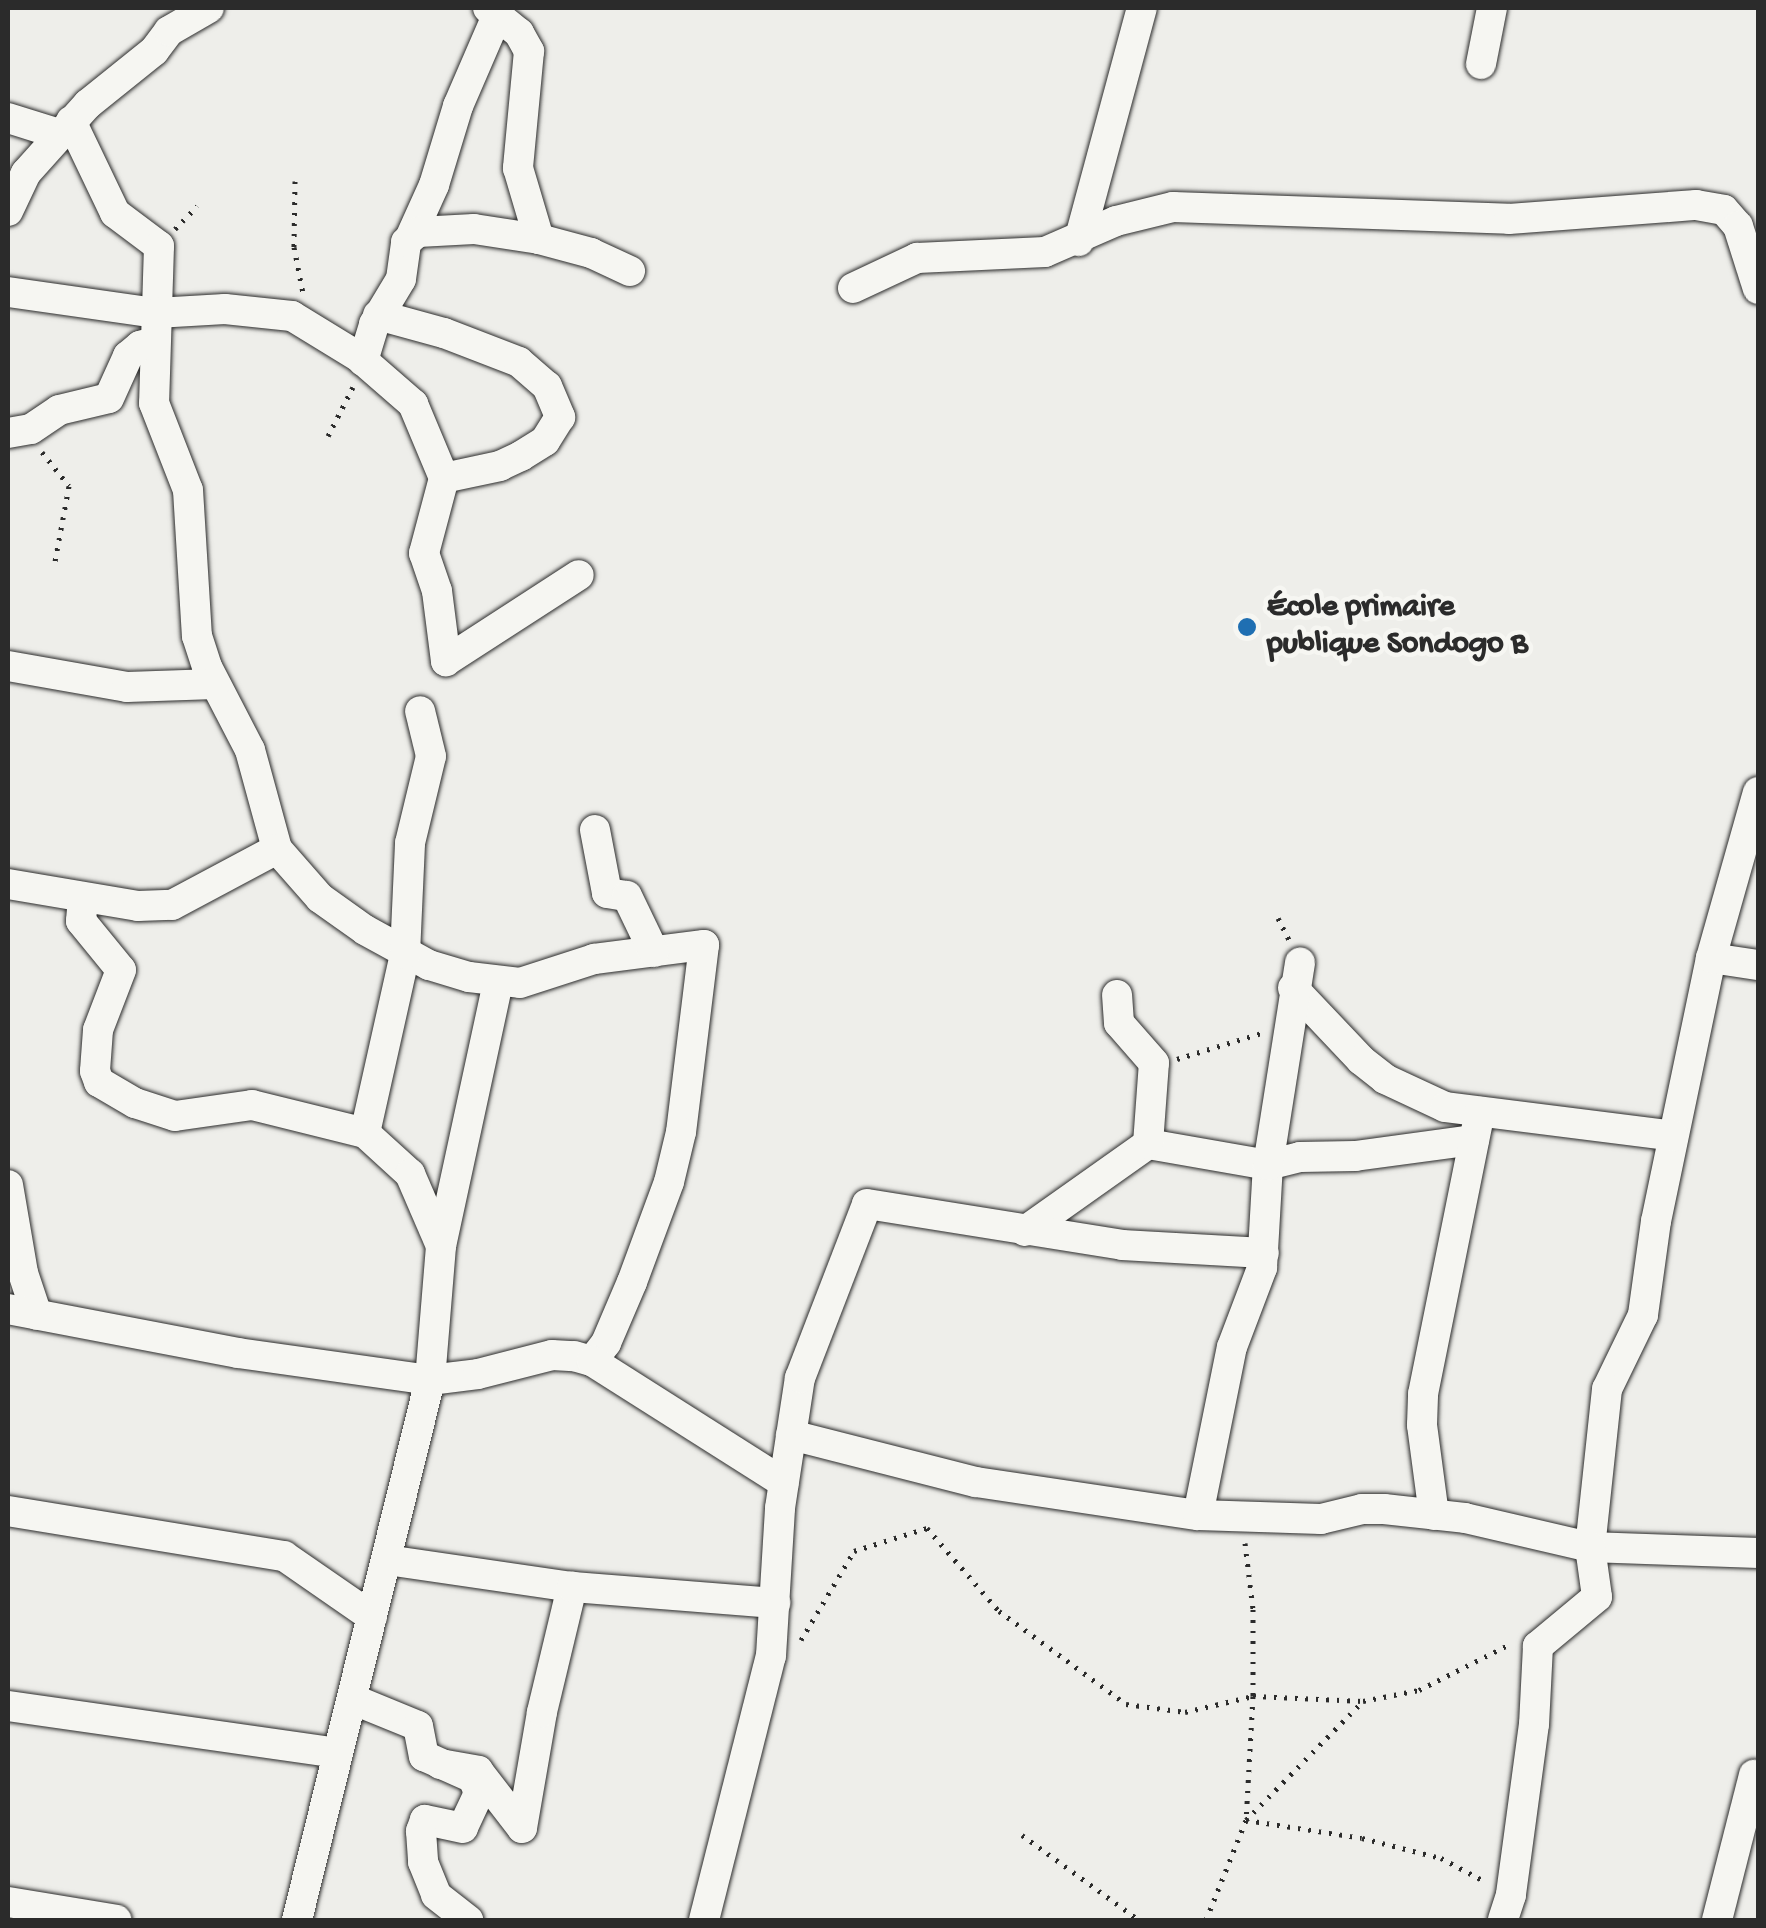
<!DOCTYPE html>
<html>
<head>
<meta charset="utf-8">
<style>
	body { margin:0 }
	#map { position:relative; width:1766px; height:1928px; overflow:hidden; background:#eeeeea; font-family:"Gochi Hand",sans-serif }
	div>[style] { position:absolute }
	.path>* { height:5px; margin-top:-2.5px; transform-origin:0; background:repeating-linear-gradient(90deg,#2b2b2b 0 2.5px,transparent 0 10.5px) }
	.roads { filter:drop-shadow(0 0 2px #2b2b2b) drop-shadow(0 0 2px #2b2b2b) }
	.minor>* { height:30px; margin:-15px; padding:0 15px; transform-origin:15px; border-radius:15px; background:#f6f6f2 }
	.dots>* { width:28px; height:28px; translate:-50% -50%; box-sizing:border-box; border:5px solid #f6f6f2; border-radius:50% }
	span { translate:-50% -50%; white-space:nowrap; text-align:center; line-height:1.15; -webkit-text-stroke:9px #f6f6f2; paint-order:stroke }
	.poi-label { font-size:32px; color:#2b2b2b; font-weight:700 }
	.left { translate:0 -50%; text-align:left }
	.frame { position:absolute; inset:0; border:10px solid #2b2b2b; pointer-events:none }
</style>
</head>
<body>
<div id="map">
	<div class="path">
		<div style="left:295px;top:181px;width:66px;rotate:90.9deg"></div>
		<div style="left:294px;top:247px;width:47px;rotate:78.9deg"></div>
		<div style="left:175px;top:229px;width:32px;rotate:-46deg"></div>
		<div style="left:328px;top:436px;width:55px;rotate:-63deg"></div>
		<div style="left:42px;top:452px;width:43px;rotate:51.5deg"></div>
		<div style="left:69px;top:486px;width:82px;rotate:100.5deg"></div>
		<div style="left:1278px;top:918px;width:27px;rotate:63deg"></div>
		<div style="left:1177px;top:1059px;width:89px;rotate:-17deg"></div>
		<div style="left:1245px;top:1543px;width:66px;rotate:83.1deg"></div>
		<div style="left:1253px;top:1609px;width:87px;rotate:90deg"></div>
		<div style="left:1253px;top:1696px;width:124px;rotate:93.2deg"></div>
		<div style="left:1246px;top:1820px;width:117px;rotate:8.8deg"></div>
		<div style="left:1362px;top:1838px;width:81px;rotate:14.2deg"></div>
		<div style="left:1441px;top:1858px;width:51px;rotate:28.1deg"></div>
		<div style="left:801px;top:1640px;width:104px;rotate:-59.2deg"></div>
		<div style="left:854px;top:1551px;width:77px;rotate:-17.5deg"></div>
		<div style="left:927px;top:1528px;width:110px;rotate:49.1deg"></div>
		<div style="left:999px;top:1611px;width:157px;rotate:36.2deg"></div>
		<div style="left:1126px;top:1704px;width:60px;rotate:7.7deg"></div>
		<div style="left:1185px;top:1712px;width:70px;rotate:-13.2deg"></div>
		<div style="left:1253px;top:1696px;width:110px;rotate:2.6deg"></div>
		<div style="left:1363px;top:1701px;width:57px;rotate:-11.1deg"></div>
		<div style="left:1419px;top:1690px;width:104px;rotate:-26.8deg"></div>
		<div style="left:1022px;top:1835px;width:145px;rotate:36deg"></div>
		<div style="left:1206px;top:1920px;width:108px;rotate:-68.2deg"></div>
		<div style="left:1246px;top:1820px;width:167px;rotate:-45.5deg"></div>
	</div>
	<div class="roads">
		<div class="minor">
			<div style="left:488px;top:8px;width:40px;rotate:39deg"></div>
			<div style="left:519px;top:33px;width:21px;rotate:61deg"></div>
			<div style="left:529px;top:51px;width:118px;rotate:95.4deg"></div>
			<div style="left:518px;top:168px;width:74px;rotate:73.5deg"></div>
			<div style="left:1481px;top:64px;width:57px;rotate:-78.9deg"></div>
			<div style="left:8px;top:118px;width:53px;rotate:17.4deg"></div>
			<div style="left:71px;top:121px;width:102px;rotate:64.4deg"></div>
			<div style="left:115px;top:213px;width:55px;rotate:36.9deg"></div>
			<div style="left:159px;top:246px;width:157px;rotate:91.8deg"></div>
			<div style="left:154px;top:403px;width:93px;rotate:68.7deg"></div>
			<div style="left:188px;top:490px;width:146px;rotate:86.5deg"></div>
			<div style="left:197px;top:636px;width:33px;rotate:72deg"></div>
			<div style="left:207px;top:667px;width:93px;rotate:62.6deg"></div>
			<div style="left:250px;top:750px;width:103px;rotate:74.7deg"></div>
			<div style="left:277px;top:849px;width:65px;rotate:48.7deg"></div>
			<div style="left:320px;top:898px;width:55px;rotate:35.4deg"></div>
			<div style="left:365px;top:930px;width:73px;rotate:28.7deg"></div>
			<div style="left:429px;top:965px;width:42px;rotate:16.7deg"></div>
			<div style="left:469px;top:977px;width:51px;rotate:6.7deg"></div>
			<div style="left:520px;top:983px;width:78px;rotate:-18deg"></div>
			<div style="left:594px;top:959px;width:111px;rotate:-7.3deg"></div>
			<div style="left:704px;top:945px;width:188px;rotate:97deg"></div>
			<div style="left:681px;top:1132px;width:51px;rotate:103.5deg"></div>
			<div style="left:669px;top:1182px;width:107px;rotate:110.3deg"></div>
			<div style="left:632px;top:1282px;width:66px;rotate:113.1deg"></div>
			<div style="left:606px;top:1343px;width:23px;rotate:128deg"></div>
			<div style="left:8px;top:211px;width:42px;rotate:-64.7deg"></div>
			<div style="left:26px;top:173px;width:93px;rotate:-48.1deg"></div>
			<div style="left:88px;top:104px;width:85px;rotate:-38.8deg"></div>
			<div style="left:154px;top:51px;width:25px;rotate:-53deg"></div>
			<div style="left:169px;top:31px;width:46px;rotate:-29.9deg"></div>
			<div style="left:411px;top:236px;width:56px;rotate:-65.7deg"></div>
			<div style="left:434px;top:185px;width:83px;rotate:-73.1deg"></div>
			<div style="left:458px;top:106px;width:98px;rotate:-66.6deg"></div>
			<div style="left:1079px;top:241px;width:241px;rotate:-74.9deg"></div>
			<div style="left:853px;top:288px;width:71px;rotate:-25.1deg"></div>
			<div style="left:917px;top:258px;width:128px;rotate:-2.7deg"></div>
			<div style="left:1045px;top:252px;width:77px;rotate:-23.6deg"></div>
			<div style="left:1116px;top:221px;width:59px;rotate:-13.8deg"></div>
			<div style="left:1173px;top:207px;width:336px;rotate:2deg"></div>
			<div style="left:1509px;top:219px;width:188px;rotate:-4.3deg"></div>
			<div style="left:1696px;top:205px;width:28px;rotate:10deg"></div>
			<div style="left:1724px;top:210px;width:21px;rotate:49deg"></div>
			<div style="left:1738px;top:226px;width:66px;rotate:72.4deg"></div>
			<div style="left:8px;top:292px;width:149px;rotate:8.1deg"></div>
			<div style="left:156px;top:313px;width:69px;rotate:-3.3deg"></div>
			<div style="left:225px;top:309px;width:67px;rotate:6deg"></div>
			<div style="left:292px;top:316px;width:79px;rotate:31.5deg"></div>
			<div style="left:359px;top:357px;width:72px;rotate:41deg"></div>
			<div style="left:413px;top:404px;width:80px;rotate:67.3deg"></div>
			<div style="left:378px;top:315px;width:68px;rotate:15.3deg"></div>
			<div style="left:444px;top:333px;width:80px;rotate:21.1deg"></div>
			<div style="left:519px;top:362px;width:37px;rotate:41deg"></div>
			<div style="left:547px;top:386px;width:34px;rotate:67deg"></div>
			<div style="left:560px;top:417px;width:28px;rotate:122deg"></div>
			<div style="left:545px;top:441px;width:28px;rotate:148deg"></div>
			<div style="left:521px;top:456px;width:23px;rotate:155deg"></div>
			<div style="left:500px;top:466px;width:57px;rotate:167.9deg"></div>
			<div style="left:444px;top:478px;width:78px;rotate:104.9deg"></div>
			<div style="left:424px;top:553px;width:40px;rotate:71.1deg"></div>
			<div style="left:437px;top:591px;width:71px;rotate:82.7deg"></div>
			<div style="left:446px;top:661px;width:158px;rotate:-32.9deg"></div>
			<div style="left:363px;top:361px;width:39px;rotate:-73deg"></div>
			<div style="left:374px;top:324px;width:52px;rotate:-59deg"></div>
			<div style="left:401px;top:279px;width:37px;rotate:-82deg"></div>
			<div style="left:406px;top:242px;width:16px;rotate:-40deg"></div>
			<div style="left:418px;top:232px;width:56px;rotate:-3.1deg"></div>
			<div style="left:474px;top:229px;width:66px;rotate:8.7deg"></div>
			<div style="left:539px;top:239px;width:54px;rotate:15.1deg"></div>
			<div style="left:591px;top:253px;width:43px;rotate:24.8deg"></div>
			<div style="left:8px;top:433px;width:23px;rotate:-10deg"></div>
			<div style="left:31px;top:429px;width:34px;rotate:-34deg"></div>
			<div style="left:59px;top:410px;width:51px;rotate:-13.5deg"></div>
			<div style="left:109px;top:398px;width:46px;rotate:-65.7deg"></div>
			<div style="left:128px;top:356px;width:16px;rotate:-40deg"></div>
			<div style="left:140px;top:346px;width:15px;rotate:-16deg"></div>
			<div style="left:8px;top:666px;width:121px;rotate:10deg"></div>
			<div style="left:127px;top:687px;width:88px;rotate:-2deg"></div>
			<div style="left:1758px;top:792px;width:173px;rotate:105.8deg"></div>
			<div style="left:1711px;top:958px;width:269px;rotate:101.8deg"></div>
			<div style="left:1656px;top:1221px;width:95px;rotate:97.9deg"></div>
			<div style="left:1643px;top:1315px;width:82px;rotate:115.9deg"></div>
			<div style="left:1607px;top:1389px;width:159px;rotate:96.1deg"></div>
			<div style="left:1590px;top:1547px;width:168px;rotate:2deg"></div>
			<div style="left:595px;top:830px;width:64px;rotate:79.2deg"></div>
			<div style="left:607px;top:893px;width:20px;rotate:9deg"></div>
			<div style="left:627px;top:896px;width:62px;rotate:64.3deg"></div>
			<div style="left:8px;top:884px;width:132px;rotate:9.6deg"></div>
			<div style="left:138px;top:906px;width:34px;rotate:-2deg"></div>
			<div style="left:172px;top:905px;width:119px;rotate:-28.1deg"></div>
			<div style="left:83px;top:898px;width:23px;rotate:95deg"></div>
			<div style="left:81px;top:921px;width:63px;rotate:50.8deg"></div>
			<div style="left:121px;top:970px;width:64px;rotate:111deg"></div>
			<div style="left:98px;top:1030px;width:41px;rotate:94.2deg"></div>
			<div style="left:95px;top:1071px;width:12px;rotate:70deg"></div>
			<div style="left:99px;top:1082px;width:42px;rotate:30.3deg"></div>
			<div style="left:135px;top:1103px;width:42px;rotate:18deg"></div>
			<div style="left:175px;top:1116px;width:78px;rotate:-8.1deg"></div>
			<div style="left:252px;top:1105px;width:116px;rotate:13.9deg"></div>
			<div style="left:365px;top:1133px;width:61px;rotate:42.3deg"></div>
			<div style="left:410px;top:1174px;width:78px;rotate:66.7deg"></div>
			<div style="left:1711px;top:958px;width:48px;rotate:8.5deg"></div>
			<div style="left:1293px;top:988px;width:99px;rotate:46.6deg"></div>
			<div style="left:1361px;top:1060px;width:31px;rotate:38deg"></div>
			<div style="left:1385px;top:1079px;width:66px;rotate:25deg"></div>
			<div style="left:1445px;top:1107px;width:230px;rotate:7.2deg"></div>
			<div style="left:365px;top:1133px;width:183px;rotate:-77.4deg"></div>
			<div style="left:405px;top:954px;width:111px;rotate:-87.4deg"></div>
			<div style="left:410px;top:843px;width:89px;rotate:-76.4deg"></div>
			<div style="left:431px;top:756px;width:46px;rotate:-103.7deg"></div>
			<div style="left:1148px;top:1144px;width:122px;rotate:9.9deg"></div>
			<div style="left:1268px;top:1165px;width:33px;rotate:-14deg"></div>
			<div style="left:1300px;top:1157px;width:55px;rotate:-1deg"></div>
			<div style="left:1355px;top:1156px;width:120px;rotate:-7.7deg"></div>
			<div style="left:8px;top:1185px;width:89px;rotate:80.3deg"></div>
			<div style="left:23px;top:1273px;width:44px;rotate:71.6deg"></div>
			<div style="left:1025px;top:1231px;width:151px;rotate:-35.3deg"></div>
			<div style="left:1148px;top:1144px;width:81px;rotate:-85.8deg"></div>
			<div style="left:1154px;top:1063px;width:53px;rotate:-131.2deg"></div>
			<div style="left:1119px;top:1023px;width:28px;rotate:-94deg"></div>
			<div style="left:8px;top:1309px;width:234px;rotate:10.8deg"></div>
			<div style="left:238px;top:1353px;width:194px;rotate:8deg"></div>
			<div style="left:430px;top:1380px;width:48px;rotate:-7.1deg"></div>
			<div style="left:478px;top:1374px;width:76px;rotate:-14.4deg"></div>
			<div style="left:552px;top:1355px;width:22px;rotate:3deg"></div>
			<div style="left:574px;top:1356px;width:19px;rotate:16deg"></div>
			<div style="left:592px;top:1361px;width:227px;rotate:32.4deg"></div>
			<div style="left:791px;top:1435px;width:191px;rotate:14.3deg"></div>
			<div style="left:976px;top:1482px;width:224px;rotate:8.5deg"></div>
			<div style="left:1198px;top:1515px;width:123px;rotate:1.9deg"></div>
			<div style="left:1321px;top:1519px;width:42px;rotate:-13.7deg"></div>
			<div style="left:1362px;top:1509px;width:22px"></div>
			<div style="left:1384px;top:1509px;width:81px;rotate:6.3deg"></div>
			<div style="left:1465px;top:1518px;width:128px;rotate:13.1deg"></div>
			<div style="left:1590px;top:1547px;width:50px;rotate:82deg"></div>
			<div style="left:1597px;top:1597px;width:77px;rotate:140.3deg"></div>
			<div style="left:1538px;top:1646px;width:78px;rotate:92.9deg"></div>
			<div style="left:1534px;top:1724px;width:173px;rotate:97.7deg"></div>
			<div style="left:1511px;top:1895px;width:26px;rotate:108deg"></div>
			<div style="left:8px;top:1511px;width:280px;rotate:9.3deg"></div>
			<div style="left:284px;top:1556px;width:107px;rotate:34.7deg"></div>
			<div style="left:1198px;top:1515px;width:171px;rotate:-78.6deg"></div>
			<div style="left:1232px;top:1347px;width:85px;rotate:-69.2deg"></div>
			<div style="left:1262px;top:1268px;width:103px;rotate:-86.7deg"></div>
			<div style="left:1268px;top:1165px;width:205px;rotate:-81deg"></div>
			<div style="left:1434px;top:1515px;width:91px;rotate:-97.6deg"></div>
			<div style="left:1422px;top:1425px;width:31px;rotate:-88deg"></div>
			<div style="left:1423px;top:1394px;width:288px;rotate:-78.6deg"></div>
			<div style="left:387px;top:1560px;width:187px;rotate:8.3deg"></div>
			<div style="left:352px;top:1699px;width:71px;rotate:22.2deg"></div>
			<div style="left:418px;top:1726px;width:31px;rotate:79deg"></div>
			<div style="left:424px;top:1756px;width:54px;rotate:24.2deg"></div>
			<div style="left:473px;top:1778px;width:16px;rotate:68deg"></div>
			<div style="left:479px;top:1793px;width:38px;rotate:115deg"></div>
			<div style="left:463px;top:1828px;width:39px;rotate:-168deg"></div>
			<div style="left:425px;top:1820px;width:12px;rotate:110deg"></div>
			<div style="left:421px;top:1831px;width:31px;rotate:86deg"></div>
			<div style="left:423px;top:1862px;width:35px;rotate:68deg"></div>
			<div style="left:436px;top:1895px;width:41px;rotate:38deg"></div>
			<div style="left:8px;top:1706px;width:333px;rotate:8.1deg"></div>
			<div style="left:440px;top:1764px;width:39px;rotate:10deg"></div>
			<div style="left:478px;top:1771px;width:72px;rotate:52.3deg"></div>
			<div style="left:522px;top:1828px;width:118px;rotate:-80.2deg"></div>
			<div style="left:542px;top:1712px;width:129px;rotate:-76.5deg"></div>
			<div style="left:572px;top:1587px;width:204px;rotate:4.5deg"></div>
			<div style="left:8px;top:1902px;width:110px;rotate:9.4deg"></div>
			<div style="left:297px;top:1920px;width:556px;rotate:-76.16deg"></div>
			<div style="left:430px;top:1380px;width:134px;rotate:-85.3deg"></div>
			<div style="left:441px;top:1246px;width:269px;rotate:-77.8deg"></div>
			<div style="left:704px;top:1920px;width:272px;rotate:-75.8deg"></div>
			<div style="left:771px;top:1656px;width:148px;rotate:-86.5deg"></div>
			<div style="left:780px;top:1508px;width:132px;rotate:-81.3deg"></div>
			<div style="left:800px;top:1378px;width:186px;rotate:-68.9deg"></div>
			<div style="left:867px;top:1204px;width:258px;rotate:9.1deg"></div>
			<div style="left:1122px;top:1245px;width:142px;rotate:3.2deg"></div>
			<div style="left:1717px;top:1920px;width:150px;rotate:-75.7deg"></div>
		</div>
	</div>
	<div class="dots">
		<div style="left:1247px;top:627px;background:#1f6fb2"></div>
	</div>
	<div class="poi-label">
		<span class="left" style="left:1267px;top:627px">École primaire<br>publique Sondogo B</span>
	</div>
	<div class="frame"></div>
</div>
</body>
</html>
